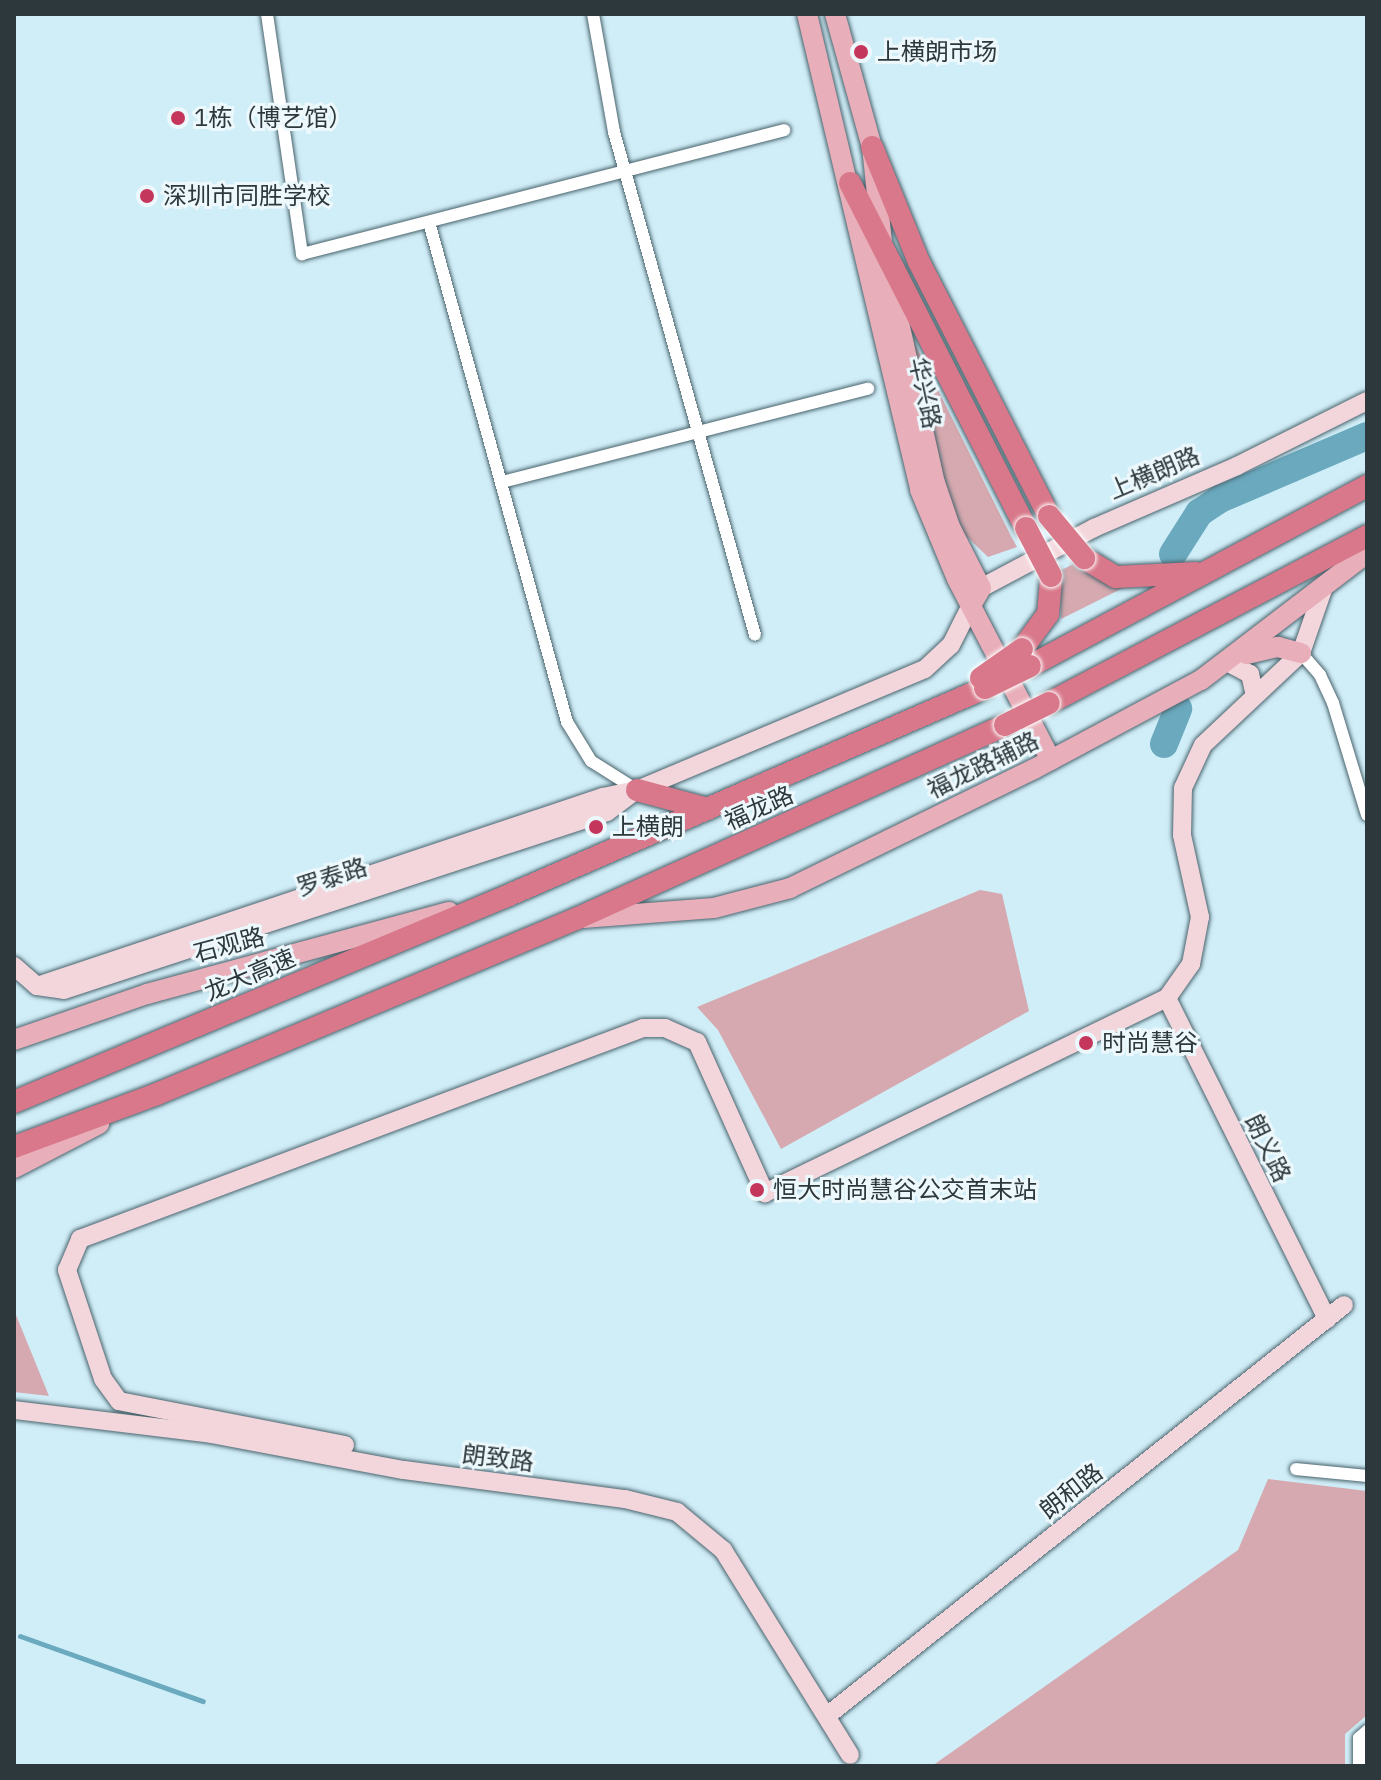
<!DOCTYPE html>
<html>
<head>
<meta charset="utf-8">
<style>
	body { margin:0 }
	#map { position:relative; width:1381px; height:1780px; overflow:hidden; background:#d0eef8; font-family:"IBM Plex Sans","Noto Sans SC",sans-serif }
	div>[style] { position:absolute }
	.green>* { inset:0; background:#d5a9af }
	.stream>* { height:5px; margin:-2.5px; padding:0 2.5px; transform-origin:2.5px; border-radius:2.5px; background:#6aa9be }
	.river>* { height:28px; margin:-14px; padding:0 14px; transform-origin:14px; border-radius:14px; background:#6aa9be }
	.roads { filter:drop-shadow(0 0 2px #49636c) drop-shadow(0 0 2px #49636c) }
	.street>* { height:12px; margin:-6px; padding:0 6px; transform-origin:6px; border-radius:6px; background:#fff }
	.secondary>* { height:18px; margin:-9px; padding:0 9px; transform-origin:9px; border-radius:9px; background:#f3d6dc }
	.primary>* { height:20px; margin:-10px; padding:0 10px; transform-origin:10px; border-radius:10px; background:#e8aeb9 }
	.highway>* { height:22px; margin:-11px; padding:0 11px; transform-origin:11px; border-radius:11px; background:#d8788a }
	.bridges { filter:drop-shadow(0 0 2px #fff) drop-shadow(0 0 2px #fff) }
	.highway-bridge>* { height:22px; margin:-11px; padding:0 11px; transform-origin:11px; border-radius:11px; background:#d8788a }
	.dots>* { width:22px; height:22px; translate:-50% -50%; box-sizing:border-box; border:4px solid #ecf8fc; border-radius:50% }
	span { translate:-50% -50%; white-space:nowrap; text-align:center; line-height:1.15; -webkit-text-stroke:6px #ecf8fc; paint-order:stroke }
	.poi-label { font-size:24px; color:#2c383c }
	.left { translate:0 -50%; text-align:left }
	.street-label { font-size:24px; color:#2c383c }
	.frame { position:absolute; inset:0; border:16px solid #2c383c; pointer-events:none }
</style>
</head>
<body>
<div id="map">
	<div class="green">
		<div style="clip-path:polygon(912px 338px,1011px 536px,1017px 547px,988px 557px,965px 535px,948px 496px)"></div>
		<div style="clip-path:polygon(1077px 562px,1123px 588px,1061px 619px,1060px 571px)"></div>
		<div style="clip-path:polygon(980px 890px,1002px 894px,1029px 1011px,781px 1149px,718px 1030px,697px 1007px)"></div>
		<div style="clip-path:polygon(14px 1310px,49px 1396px,14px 1392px)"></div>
		<div style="clip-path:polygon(1268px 1479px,1367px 1491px,1367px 1715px,1345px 1734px,1345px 1766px,932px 1766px,1238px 1550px)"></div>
	</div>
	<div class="stream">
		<div style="left:20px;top:1636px;width:194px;rotate:19.6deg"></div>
	</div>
	<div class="river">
		<div style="left:1173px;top:554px;width:49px;rotate:-57.6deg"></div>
		<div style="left:1199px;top:513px;width:25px;rotate:-34deg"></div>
		<div style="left:1220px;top:499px;width:160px;rotate:-23.2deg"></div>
		<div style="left:1164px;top:744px;width:38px;rotate:-68deg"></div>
	</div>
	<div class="roads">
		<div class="street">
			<div style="left:267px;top:14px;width:243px;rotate:81.7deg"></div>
			<div style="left:302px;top:254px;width:498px;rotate:-14.4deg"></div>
			<div style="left:593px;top:14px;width:120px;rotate:79.9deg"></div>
			<div style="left:614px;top:132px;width:522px;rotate:74.34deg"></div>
			<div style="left:429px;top:222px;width:519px;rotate:74.57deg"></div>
			<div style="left:567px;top:722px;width:46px;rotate:58.4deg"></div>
			<div style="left:591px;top:761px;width:54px;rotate:32.2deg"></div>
			<div style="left:502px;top:482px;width:378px;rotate:-14.3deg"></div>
			<div style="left:1301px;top:653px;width:29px;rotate:49deg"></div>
			<div style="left:1320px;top:675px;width:31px;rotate:65deg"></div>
			<div style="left:1333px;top:703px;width:117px;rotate:73.1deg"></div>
			<div style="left:1296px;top:1469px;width:71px;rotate:5.6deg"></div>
			<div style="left:1359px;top:1766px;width:28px;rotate:-90deg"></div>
			<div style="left:1359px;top:1738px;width:11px;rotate:-41deg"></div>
		</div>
		<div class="secondary">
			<div style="left:981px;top:588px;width:128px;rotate:-28deg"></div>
			<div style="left:1094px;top:528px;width:156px;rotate:-23.4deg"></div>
			<div style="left:1237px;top:466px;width:145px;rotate:-26.6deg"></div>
			<div style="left:1229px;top:663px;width:24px;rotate:28deg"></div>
			<div style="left:1250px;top:674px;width:22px;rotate:77deg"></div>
			<div style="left:14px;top:966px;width:30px;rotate:41deg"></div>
			<div style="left:37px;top:986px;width:27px;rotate:8deg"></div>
			<div style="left:64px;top:990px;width:571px;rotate:-18.15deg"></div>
			<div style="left:607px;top:812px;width:30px;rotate:-37deg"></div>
			<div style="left:37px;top:986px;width:597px;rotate:-18.47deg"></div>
			<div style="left:603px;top:797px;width:35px;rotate:-12deg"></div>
			<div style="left:637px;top:790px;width:312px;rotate:-22.8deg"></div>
			<div style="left:925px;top:669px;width:35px;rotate:-43deg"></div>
			<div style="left:951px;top:645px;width:45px;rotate:-63.4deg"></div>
			<div style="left:1167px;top:998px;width:359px;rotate:63.5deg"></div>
			<div style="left:14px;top:1410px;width:198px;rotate:6.9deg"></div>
			<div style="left:211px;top:1434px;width:196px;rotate:10.6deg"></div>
			<div style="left:404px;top:1470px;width:223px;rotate:7.5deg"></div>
			<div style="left:625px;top:1499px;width:54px;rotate:14deg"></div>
			<div style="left:677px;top:1512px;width:60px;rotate:39.6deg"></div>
			<div style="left:723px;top:1550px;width:241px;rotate:58.2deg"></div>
			<div style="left:345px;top:1445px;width:230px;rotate:-169deg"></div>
			<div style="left:119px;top:1401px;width:27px;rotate:-126deg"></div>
			<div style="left:103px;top:1379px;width:115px;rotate:-108.3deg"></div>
			<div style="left:67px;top:1270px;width:34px;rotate:-67deg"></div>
			<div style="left:80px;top:1239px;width:601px;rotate:-20.54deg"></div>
			<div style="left:643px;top:1028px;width:22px"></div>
			<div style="left:665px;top:1028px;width:35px;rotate:24deg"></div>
			<div style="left:697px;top:1042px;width:166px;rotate:65.8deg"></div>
			<div style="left:765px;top:1193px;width:447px;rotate:-25.9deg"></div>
			<div style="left:1167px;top:998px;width:42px;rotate:-54.8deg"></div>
			<div style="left:1191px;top:964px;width:48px;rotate:-79.2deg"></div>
			<div style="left:1200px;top:917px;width:84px;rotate:-102.4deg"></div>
			<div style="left:1182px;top:835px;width:47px;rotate:-88.8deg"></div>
			<div style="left:1183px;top:788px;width:47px;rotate:-65.1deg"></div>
			<div style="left:1203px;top:745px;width:134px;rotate:-43.2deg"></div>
			<div style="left:1301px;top:653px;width:70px;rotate:-70.8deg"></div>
			<div style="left:828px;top:1715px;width:659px;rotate:-38.47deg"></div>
		</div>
		<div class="primary">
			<div style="left:807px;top:14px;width:489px;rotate:76.6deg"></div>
			<div style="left:920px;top:490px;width:96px;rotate:67.4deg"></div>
			<div style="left:957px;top:579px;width:204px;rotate:62.6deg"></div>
			<div style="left:835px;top:14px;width:138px;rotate:74.5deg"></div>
			<div style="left:872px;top:147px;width:105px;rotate:84deg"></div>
			<div style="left:883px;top:251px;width:238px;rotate:77.4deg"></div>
			<div style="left:935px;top:483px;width:46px;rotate:71.2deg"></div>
			<div style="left:950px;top:527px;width:68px;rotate:63.1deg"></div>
			<div style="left:981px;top:588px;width:20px;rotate:120deg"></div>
			<div style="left:1247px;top:654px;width:32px;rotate:-13deg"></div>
			<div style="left:1278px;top:647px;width:24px;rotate:15deg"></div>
			<div style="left:583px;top:918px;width:131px;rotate:-4.4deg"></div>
			<div style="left:714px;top:908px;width:79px;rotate:-14.7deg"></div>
			<div style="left:790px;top:888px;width:271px;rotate:-26deg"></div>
			<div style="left:1034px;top:769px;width:189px;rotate:-28.1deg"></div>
			<div style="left:1201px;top:680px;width:209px;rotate:-37.4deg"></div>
			<div style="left:14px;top:1040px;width:141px;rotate:-19.1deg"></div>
			<div style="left:147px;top:994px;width:313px;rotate:-15.2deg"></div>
			<div style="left:14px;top:1168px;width:96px;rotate:-27.4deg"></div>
		</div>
		<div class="highway">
			<div style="left:872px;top:147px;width:124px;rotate:67.8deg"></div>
			<div style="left:919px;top:262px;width:285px;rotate:62.9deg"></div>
			<div style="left:850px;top:183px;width:387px;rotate:63deg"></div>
			<div style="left:1084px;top:558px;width:37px;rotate:31deg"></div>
			<div style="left:1116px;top:577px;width:80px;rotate:-2.9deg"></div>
			<div style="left:1022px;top:649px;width:44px;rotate:-53.4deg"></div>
			<div style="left:1048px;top:614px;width:38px;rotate:-85deg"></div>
			<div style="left:1030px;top:666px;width:382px;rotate:-28.1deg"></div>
			<div style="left:1049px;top:703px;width:359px;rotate:-27.7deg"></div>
			<div style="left:637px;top:790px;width:73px;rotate:15deg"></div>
			<div style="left:14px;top:1102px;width:534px;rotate:-22.68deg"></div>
			<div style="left:507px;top:896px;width:521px;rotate:-23.52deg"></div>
			<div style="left:14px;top:1147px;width:153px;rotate:-20.3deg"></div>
			<div style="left:157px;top:1094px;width:456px;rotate:-22.7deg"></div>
			<div style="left:578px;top:918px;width:469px;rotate:-24.3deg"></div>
		</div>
	</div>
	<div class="bridges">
		<div class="highway-bridge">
			<div style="left:1049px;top:516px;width:55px;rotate:50.2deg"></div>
			<div style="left:1026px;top:528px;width:54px;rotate:62.5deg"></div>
			<div style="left:981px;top:678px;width:50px;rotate:-35.3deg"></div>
			<div style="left:985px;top:688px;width:50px;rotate:-26.1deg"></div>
			<div style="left:1005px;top:725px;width:49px;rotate:-26.6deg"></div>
		</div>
	</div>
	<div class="dots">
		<div style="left:861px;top:52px;background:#c5365d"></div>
		<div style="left:178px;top:118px;background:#c5365d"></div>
		<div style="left:147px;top:196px;background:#c5365d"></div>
		<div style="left:596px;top:827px;background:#c5365d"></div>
		<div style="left:1086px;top:1043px;background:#c5365d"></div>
		<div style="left:757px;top:1190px;background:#c5365d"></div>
	</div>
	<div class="poi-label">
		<span class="left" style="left:877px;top:52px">上横朗市场</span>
		<span class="left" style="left:194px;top:118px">1栋（博艺馆）</span>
		<span class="left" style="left:163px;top:196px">深圳市同胜学校</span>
		<span class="left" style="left:612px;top:827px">上横朗</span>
		<span class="left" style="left:1102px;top:1043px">时尚慧谷</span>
		<span class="left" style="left:773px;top:1190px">恒大时尚慧谷公交首末站</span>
	</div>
	<div class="street-label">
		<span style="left:925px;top:393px;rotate:78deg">华兴路</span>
		<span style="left:1154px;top:473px;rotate:-23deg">上横朗路</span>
		<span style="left:983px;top:765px;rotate:-26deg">福龙路辅路</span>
		<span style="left:759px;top:808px;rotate:-24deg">福龙路</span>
		<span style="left:332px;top:877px;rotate:-18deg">罗泰路</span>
		<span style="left:229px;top:945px;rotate:-15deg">石观路</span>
		<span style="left:250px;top:975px;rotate:-23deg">龙大高速</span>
		<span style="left:1268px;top:1148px;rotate:64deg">朗义路</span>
		<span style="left:498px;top:1458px;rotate:7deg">朗致路</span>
		<span style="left:1071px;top:1491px;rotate:-38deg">朗和路</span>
	</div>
	<div class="frame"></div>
</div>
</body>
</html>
